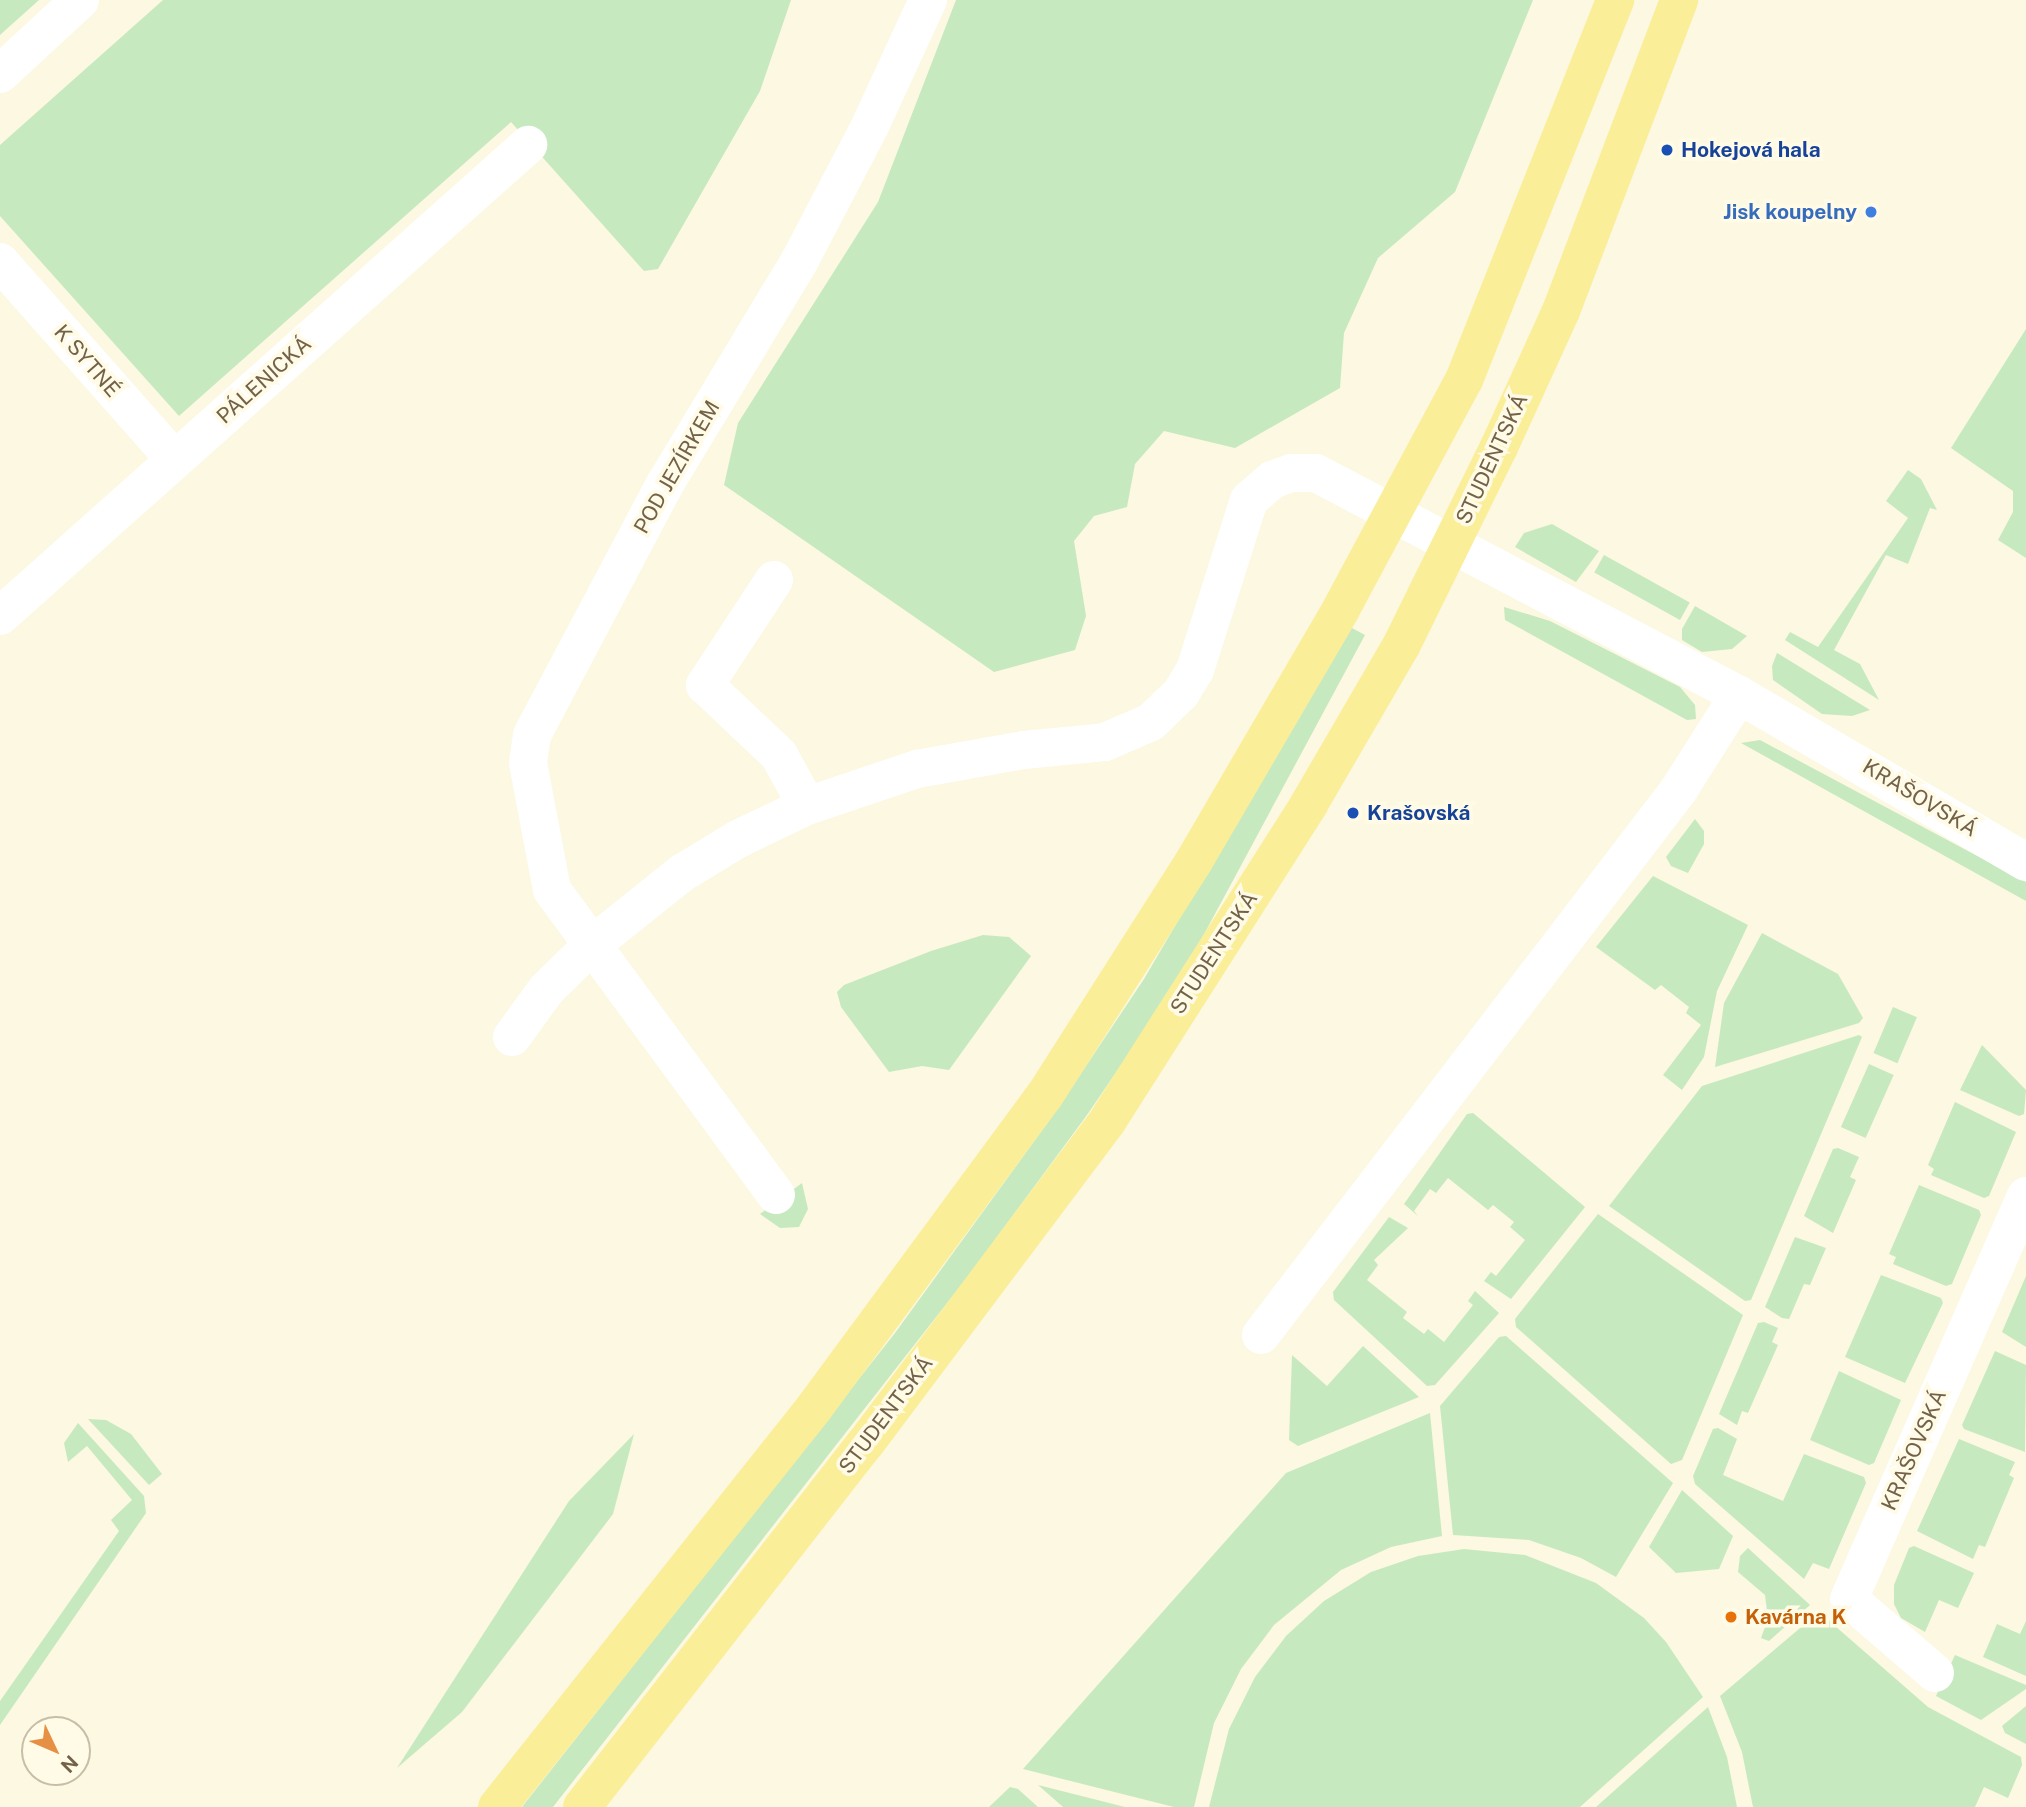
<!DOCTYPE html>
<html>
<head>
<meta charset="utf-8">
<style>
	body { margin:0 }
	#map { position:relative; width:2026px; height:1807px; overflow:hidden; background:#fcf8e1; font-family:"Public Sans",sans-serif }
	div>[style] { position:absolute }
	.green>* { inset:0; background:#c7e9c0; transform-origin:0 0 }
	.street>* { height:38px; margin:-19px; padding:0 19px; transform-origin:19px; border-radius:19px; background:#fff }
	.primary>* { height:38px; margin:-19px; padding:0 19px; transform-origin:19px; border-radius:19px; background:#fbee99 }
	.dots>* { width:19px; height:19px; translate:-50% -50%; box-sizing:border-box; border:4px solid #fffbe7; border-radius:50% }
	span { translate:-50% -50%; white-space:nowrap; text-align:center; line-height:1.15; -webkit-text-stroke:7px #fffbe7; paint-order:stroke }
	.transit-label { font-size:21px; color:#164399; font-weight:700 }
	.left { translate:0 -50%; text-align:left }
	.shop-label { font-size:21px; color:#366cbe; font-weight:700 }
	.right { translate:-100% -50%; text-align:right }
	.street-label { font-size:21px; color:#736248 }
	.food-label { font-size:21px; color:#c56008; font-weight:700 }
	.north { position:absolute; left:21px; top:1716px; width:70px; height:70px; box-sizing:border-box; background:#fffbe7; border:2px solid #c7bea7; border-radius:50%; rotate:134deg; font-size:19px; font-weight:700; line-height:28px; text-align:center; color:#736248 }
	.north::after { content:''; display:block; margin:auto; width:24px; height:32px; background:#e69046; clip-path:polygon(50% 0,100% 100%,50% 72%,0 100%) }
</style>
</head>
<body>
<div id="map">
	<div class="green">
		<div style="clip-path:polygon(0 0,39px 0,0 35px)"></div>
		<div style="clip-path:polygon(163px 0,791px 0,760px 91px,658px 269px,644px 271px,511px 122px,179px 416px,0 216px,0 145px)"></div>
		<div style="clip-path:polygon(956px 0,1533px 0,1455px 192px,1378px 258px,1344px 333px,1340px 388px,1235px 448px,1164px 431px,1135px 464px,1127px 507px,1094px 516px,1074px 541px,1086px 616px,1075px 650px,994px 672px,724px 485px,738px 423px,878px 202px)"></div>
		<div style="clip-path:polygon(2026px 329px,2026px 558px,1998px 540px,2013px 512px,2013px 491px,1951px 448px)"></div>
		<div style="clip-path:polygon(1908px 470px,1921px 479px,1937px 510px,1930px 508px,1908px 564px,1886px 555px,1834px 650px,1860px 664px,1879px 700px,1785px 640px,1790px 632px,1818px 647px,1908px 518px,1886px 501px)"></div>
		<div style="clip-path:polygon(1552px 524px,1599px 551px,1576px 582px,1515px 547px,1524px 533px)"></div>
		<div style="left:1604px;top:555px;width:98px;height:20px;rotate:29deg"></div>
		<div style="clip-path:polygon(1695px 606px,1747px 636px,1732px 649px,1702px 652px,1682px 640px,1682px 629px)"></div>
		<div style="clip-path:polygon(1504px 607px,1550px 621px,1680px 687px,1695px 705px,1696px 719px,1687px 720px,1505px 620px)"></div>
		<div style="clip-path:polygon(1350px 627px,1365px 635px,1202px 938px,1175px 986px,1087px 1115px,969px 1275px,553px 1807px,522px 1807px,895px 1333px,1056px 1111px,1144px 979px)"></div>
		<div style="clip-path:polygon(1777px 653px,1870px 710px,1852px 716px,1822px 714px,1773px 680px,1772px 666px)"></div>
		<div style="clip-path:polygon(1760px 740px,2026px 882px,2026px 901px,1741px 743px)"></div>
		<div style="clip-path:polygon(1695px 819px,1704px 831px,1704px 844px,1688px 873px,1671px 866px,1666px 857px)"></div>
		<div style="clip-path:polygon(1653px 876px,1748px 925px,1717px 991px,1704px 1057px,1682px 1090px,1663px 1075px,1701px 1025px,1686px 1013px,1689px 1007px,1661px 985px,1655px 990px,1596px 947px)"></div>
		<div style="clip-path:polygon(1762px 933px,1838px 974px,1863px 1018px,1859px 1023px,1715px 1067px,1724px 1003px)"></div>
		<div style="clip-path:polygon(983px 935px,1009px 937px,1031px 956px,949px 1070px,922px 1066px,889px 1072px,841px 1007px,837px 992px,844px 985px,931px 951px)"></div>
		<div style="left:1893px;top:1007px;width:26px;height:50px;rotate:23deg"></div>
		<div style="clip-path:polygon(1859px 1035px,1862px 1037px,1751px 1300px,1745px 1301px,1609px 1206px,1702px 1086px)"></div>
		<div style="clip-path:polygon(1982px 1045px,2026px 1090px,2024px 1114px,2019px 1116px,1960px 1090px)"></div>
		<div style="left:1869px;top:1064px;width:27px;height:69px;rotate:24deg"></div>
		<div style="clip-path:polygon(1955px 1102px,2016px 1132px,1989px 1196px,1984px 1198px,1931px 1175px,1934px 1169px,1928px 1165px)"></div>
		<div style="clip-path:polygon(1473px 1113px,1585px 1207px,1511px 1299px,1484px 1281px,1491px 1272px,1496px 1276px,1525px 1240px,1510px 1227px,1514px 1222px,1493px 1205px,1488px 1210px,1448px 1178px,1436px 1193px,1430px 1189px,1414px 1211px,1418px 1216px,1404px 1204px,1467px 1114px)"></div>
		<div style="clip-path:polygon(1838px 1148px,1859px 1157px,1850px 1177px,1856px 1180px,1833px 1233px,1804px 1216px,1833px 1149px)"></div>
		<div style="clip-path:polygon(802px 1183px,808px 1209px,799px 1227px,780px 1228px,760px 1214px)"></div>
		<div style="clip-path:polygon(1919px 1185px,1979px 1210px,1981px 1215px,1952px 1284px,1946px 1286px,1893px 1264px,1896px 1257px,1889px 1254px)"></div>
		<div style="clip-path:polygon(1598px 1214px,1743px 1315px,1682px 1460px,1671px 1464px,1516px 1327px,1515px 1319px)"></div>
		<div style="clip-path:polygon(1389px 1217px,1408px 1228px,1374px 1260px,1378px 1265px,1367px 1280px,1407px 1312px,1403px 1318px,1424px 1334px,1428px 1329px,1444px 1342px,1473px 1305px,1468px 1301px,1475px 1291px,1499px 1313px,1435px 1385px,1427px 1386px,1334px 1300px,1333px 1292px)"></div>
		<div style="clip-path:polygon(1795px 1237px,1826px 1248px,1810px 1285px,1804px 1284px,1789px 1319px,1782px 1318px,1765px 1307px)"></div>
		<div style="clip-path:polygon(1881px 1275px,1941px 1298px,1943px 1303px,1905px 1383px,1845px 1357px)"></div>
		<div style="clip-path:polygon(2026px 1276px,2026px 1347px,2002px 1332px)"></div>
		<div style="clip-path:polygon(1764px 1322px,1778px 1328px,1772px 1342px,1778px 1345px,1748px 1413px,1742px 1411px,1737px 1425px,1719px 1414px,1758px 1323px)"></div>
		<div style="clip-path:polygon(1506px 1336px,1673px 1483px,1616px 1577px,1581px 1558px,1529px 1540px,1453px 1535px,1440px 1406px,1499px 1337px)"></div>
		<div style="clip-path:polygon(1363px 1346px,1419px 1397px,1298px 1446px,1289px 1440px,1292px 1355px,1327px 1386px)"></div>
		<div style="clip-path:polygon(1995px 1351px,2026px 1365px,2025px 1452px,1964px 1429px,1962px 1425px)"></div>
		<div style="clip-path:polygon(1839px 1371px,1901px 1400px,1874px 1463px,1869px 1465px,1810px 1440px)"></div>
		<div style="clip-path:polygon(1430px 1413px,1442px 1536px,1391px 1547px,1341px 1570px,1274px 1625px,1241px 1669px,1214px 1723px,1194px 1807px,1174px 1807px,1023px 1769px,1286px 1473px)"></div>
		<div style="clip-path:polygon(88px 1419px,106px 1420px,131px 1434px,162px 1474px,149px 1485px)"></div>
		<div style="clip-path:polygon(78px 1423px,144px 1496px,146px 1513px,0 1725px,0 1701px,119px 1531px,111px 1520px,132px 1500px,87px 1446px,68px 1462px,64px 1443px)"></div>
		<div style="clip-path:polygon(1718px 1428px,1737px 1439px,1723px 1475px,1783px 1501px,1804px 1454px,1864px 1477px,1866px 1483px,1829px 1569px,1813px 1563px,1804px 1579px,1695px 1484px,1693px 1476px,1713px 1429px)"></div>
		<div style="clip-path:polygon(634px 1434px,613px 1514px,462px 1712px,397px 1768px,569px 1501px)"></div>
		<div style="clip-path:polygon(1959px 1439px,2015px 1462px,2009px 1475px,2014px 1478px,1985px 1547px,1979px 1545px,1973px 1559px,1917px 1531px)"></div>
		<div style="clip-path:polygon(1682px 1490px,1733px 1536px,1719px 1569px,1676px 1573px,1649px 1547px)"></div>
		<div style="clip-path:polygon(1914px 1546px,1974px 1573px,1958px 1608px,1939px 1600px,1925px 1632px,1901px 1618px,1894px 1604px,1894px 1585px,1909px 1548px)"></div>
		<div style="clip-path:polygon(1748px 1548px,1810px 1605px,1769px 1641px,1761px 1638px,1768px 1619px,1765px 1595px,1738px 1572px,1740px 1556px)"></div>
		<div style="clip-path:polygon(1464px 1549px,1525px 1555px,1596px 1583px,1644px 1618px,1666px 1642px,1703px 1697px,1580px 1807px,1209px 1807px,1229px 1729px,1255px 1677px,1286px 1636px,1324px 1601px,1371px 1572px,1418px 1556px)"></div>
		<div style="clip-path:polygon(1819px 1612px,1928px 1707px,2021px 1757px,2022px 1765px,2008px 1798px,1984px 1787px,1975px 1807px,1753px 1807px,1742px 1752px,1720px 1696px)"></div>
		<div style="clip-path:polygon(2026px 1621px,2026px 1676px,1983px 1657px,1997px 1624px,2020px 1634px)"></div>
		<div style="clip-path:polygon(1955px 1655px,2026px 1685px,2026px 1689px,1981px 1720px,1936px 1696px)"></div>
		<div style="clip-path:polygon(2026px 1706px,2026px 1744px,2005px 1733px,2002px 1726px)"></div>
		<div style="clip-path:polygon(1708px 1707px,1727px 1757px,1737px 1807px,1596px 1807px)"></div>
		<div style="clip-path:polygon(1038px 1785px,1125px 1807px,1063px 1807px)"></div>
		<div style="clip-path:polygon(1010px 1787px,1018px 1789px,1038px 1807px,989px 1807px)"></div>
	</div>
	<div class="street">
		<div style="left:0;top:74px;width:109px;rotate:-42.8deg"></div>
		<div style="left:0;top:262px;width:264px;rotate:48.5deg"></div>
		<div style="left:774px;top:580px;width:126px;rotate:123.3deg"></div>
		<div style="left:705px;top:685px;width:102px;rotate:43.4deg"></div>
		<div style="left:779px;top:755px;width:58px;rotate:61.2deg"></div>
		<div style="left:0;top:616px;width:708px;rotate:-41.73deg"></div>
		<div style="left:512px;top:1037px;width:58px;rotate:-54.1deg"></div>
		<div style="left:546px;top:990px;width:64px;rotate:-44.4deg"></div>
		<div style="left:592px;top:945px;width:115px;rotate:-38.7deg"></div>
		<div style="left:682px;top:873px;width:66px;rotate:-31.3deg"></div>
		<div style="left:738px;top:839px;width:76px;rotate:-25.6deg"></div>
		<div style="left:807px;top:806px;width:116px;rotate:-18.6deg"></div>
		<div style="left:917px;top:769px;width:109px;rotate:-10.1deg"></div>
		<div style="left:1024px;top:750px;width:81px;rotate:-5.6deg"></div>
		<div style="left:1105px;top:742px;width:50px;rotate:-23.5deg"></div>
		<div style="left:1151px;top:722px;width:42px;rotate:-44deg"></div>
		<div style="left:1181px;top:693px;width:27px;rotate:-59deg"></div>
		<div style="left:1195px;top:670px;width:178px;rotate:-72.4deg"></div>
		<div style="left:1249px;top:500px;width:30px;rotate:-41deg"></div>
		<div style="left:1272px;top:480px;width:20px;rotate:-20deg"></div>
		<div style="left:1291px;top:473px;width:25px"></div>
		<div style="left:1316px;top:473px;width:478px;rotate:27.7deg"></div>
		<div style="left:1739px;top:695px;width:332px;rotate:30.2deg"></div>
		<div style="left:776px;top:1195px;width:378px;rotate:-126.3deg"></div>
		<div style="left:552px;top:890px;width:129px;rotate:-100.7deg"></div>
		<div style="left:528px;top:763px;width:28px;rotate:-82deg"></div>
		<div style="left:532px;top:735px;width:284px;rotate:-62.1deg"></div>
		<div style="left:665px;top:484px;width:262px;rotate:-58.9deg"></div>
		<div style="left:800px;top:260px;width:151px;rotate:-62.4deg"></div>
		<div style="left:870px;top:126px;width:139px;rotate:-65.3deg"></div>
		<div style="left:1261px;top:1335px;width:685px;rotate:-52.53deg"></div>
		<div style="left:1678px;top:791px;width:114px;rotate:-57.6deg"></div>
		<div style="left:1935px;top:1673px;width:113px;rotate:-139.3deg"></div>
		<div style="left:1849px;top:1599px;width:440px;rotate:-66.3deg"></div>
	</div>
	<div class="primary">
		<div style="left:497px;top:1807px;width:510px;rotate:-51.53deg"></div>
		<div style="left:814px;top:1408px;width:389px;rotate:-53.6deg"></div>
		<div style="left:1045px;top:1095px;width:277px;rotate:-57.5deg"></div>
		<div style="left:1194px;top:861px;width:292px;rotate:-59.7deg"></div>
		<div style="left:1341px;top:609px;width:260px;rotate:-61.8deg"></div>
		<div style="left:1464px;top:380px;width:409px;rotate:-68.3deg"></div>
		<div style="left:582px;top:1807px;width:460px;rotate:-52.1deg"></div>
		<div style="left:865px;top:1444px;width:405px;rotate:-53.1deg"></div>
		<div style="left:1108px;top:1120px;width:375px;rotate:-57.5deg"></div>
		<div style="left:1309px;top:804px;width:185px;rotate:-59.8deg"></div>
		<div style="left:1402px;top:644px;width:220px;rotate:-63.8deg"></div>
		<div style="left:1499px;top:447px;width:149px;rotate:-65.5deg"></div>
		<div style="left:1561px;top:311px;width:333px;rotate:-69.2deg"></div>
	</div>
	<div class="dots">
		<div style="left:1667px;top:150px;background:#1a4fb4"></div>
		<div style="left:1871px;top:212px;background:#3f7fe0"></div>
		<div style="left:1353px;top:813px;background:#1a4fb4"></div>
		<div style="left:1731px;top:1617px;background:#e8710a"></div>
	</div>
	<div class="transit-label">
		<span class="left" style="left:1681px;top:150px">Hokejová hala</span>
		<span class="left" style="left:1367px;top:813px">Krašovská</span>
	</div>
	<div class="shop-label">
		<span class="right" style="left:1857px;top:212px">Jisk koupelny</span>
	</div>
	<div class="street-label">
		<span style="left:87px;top:361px;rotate:49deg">K SYTNÉ</span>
		<span style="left:264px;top:380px;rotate:-42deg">PÁLENICKÁ</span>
		<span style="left:1492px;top:459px;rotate:-65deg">STUDENTSKÁ</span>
		<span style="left:677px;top:467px;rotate:-60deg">POD JEZÍRKEM</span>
		<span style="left:1920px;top:798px;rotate:31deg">KRAŠOVSKÁ</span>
		<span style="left:1214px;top:953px;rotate:-57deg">STUDENTSKÁ</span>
		<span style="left:886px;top:1415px;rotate:-53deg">STUDENTSKÁ</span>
		<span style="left:1914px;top:1450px;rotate:-66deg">KRAŠOVSKÁ</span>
	</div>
	<div class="food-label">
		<span class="left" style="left:1745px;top:1617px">Kavárna K</span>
	</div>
	<div class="north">N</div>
</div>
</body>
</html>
